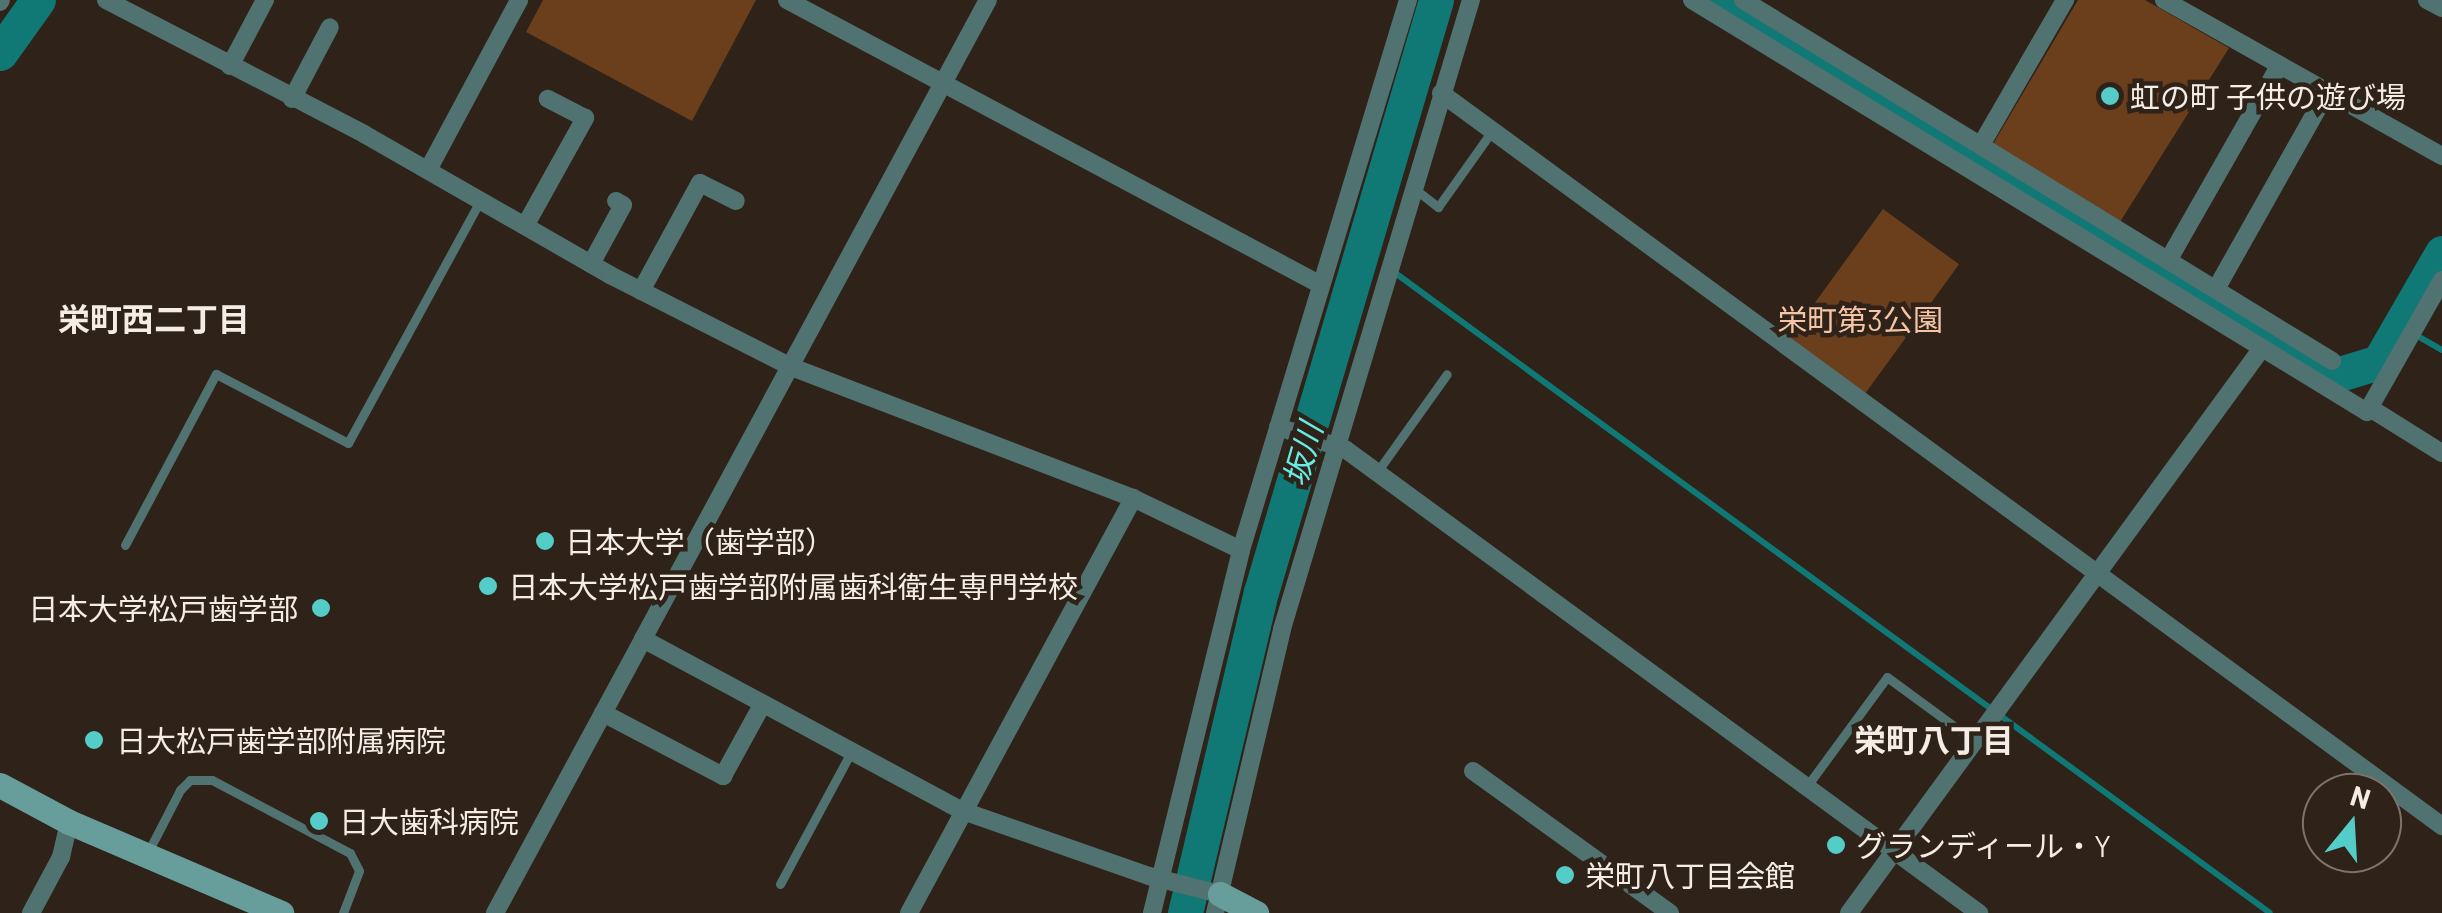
<!DOCTYPE html>
<html>
<head>
<meta charset="utf-8">
<style>
	body { margin:0 }
	#map { position:relative; width:2442px; height:913px; overflow:hidden; background:#2e2219; font-family:Barlow,"Noto Sans JP",sans-serif }
	div>[style] { position:absolute }
	.green>* { inset:0; background:#6c3f1c; transform-origin:0 0 }
	.stream>* { height:6px; margin:-3px; padding:0 3px; transform-origin:3px; border-radius:3px; background:#107975 }
	.river>* { height:35px; margin:-17.5px; padding:0 17.5px; transform-origin:17.5px; border-radius:17.5px; background:#107975 }
	.lane>* { height:9px; margin:-4.5px; padding:0 4.5px; transform-origin:4.5px; border-radius:4.5px; background:#507270 }
	.street>* { height:18px; margin:-9px; padding:0 9px; transform-origin:9px; border-radius:9px; background:#507270 }
	.secondary>* { height:25px; margin:-12.5px; padding:0 12.5px; transform-origin:12.5px; border-radius:12.5px; background:#679e9b }
	.dots>* { width:28px; height:28px; translate:-50% -50%; box-sizing:border-box; border:5px solid #2e2219; border-radius:50% }
	span { translate:-50% -50%; white-space:nowrap; text-align:center; line-height:1.15; -webkit-text-stroke:9px #2e2219; paint-order:stroke }
	.poi-label { font-size:30px; color:#f5ece6 }
	.left { translate:0 -50%; text-align:left }
	.right { translate:-100% -50%; text-align:right }
	.park-label { font-size:30px; color:#f5c5a5 }
	.neighbourhood-label { font-size:32px; color:#f5ece6; font-weight:700 }
	.water-label { font-size:32px; color:#67ebe5; font-style:italic }
	.north { position:absolute; left:2302px; top:773px; width:100px; height:100px; box-sizing:border-box; background:#2e2219; border:2px solid #7e736b; border-radius:50%; rotate:18deg; font-size:28px; font-weight:700; line-height:40px; text-align:center; color:#f5ece6 }
	.north::after { content:''; display:block; margin:auto; width:35px; height:45px; background:#54cdc8; clip-path:polygon(50% 0,100% 100%,50% 72%,0 100%) }
</style>
</head>
<body>
<div id="map">
	<div class="green">
		<div style="clip-path:polygon(543px 0,756px 0,692px 121px,526px 32px)"></div>
		<div style="clip-path:polygon(2078px 0,2145px 0,2229px 48px,2120px 222px,1993px 144px)"></div>
		<div style="left:1883px;top:209px;width:94px;height:168px;rotate:36deg"></div>
	</div>
	<div class="stream">
		<div style="left:1398px;top:275px;width:1080px;rotate:36.19deg"></div>
		<div style="left:2400px;top:326px;width:48px;rotate:29.7deg"></div>
	</div>
	<div class="river">
		<div style="left:1721px;top:0;width:718px;rotate:31.57deg"></div>
		<div style="left:2333px;top:376px;width:48px;rotate:-16.9deg"></div>
		<div style="left:2379px;top:362px;width:126px;rotate:-60deg"></div>
		<div style="left:0;top:53px;width:65px;rotate:-54.4deg"></div>
		<div style="left:1185px;top:913px;width:330px;rotate:-76.7deg"></div>
		<div style="left:1261px;top:592px;width:617px;rotate:-73.53deg"></div>
	</div>
	<div class="lane">
		<div style="left:1420px;top:193px;width:23px;rotate:38deg"></div>
		<div style="left:1438px;top:207px;width:93px;rotate:-54.6deg"></div>
		<div style="left:1377px;top:472px;width:120px;rotate:-54.5deg"></div>
		<div style="left:125px;top:545px;width:194px;rotate:-62deg"></div>
		<div style="left:216px;top:374px;width:149px;rotate:27.6deg"></div>
		<div style="left:348px;top:443px;width:276px;rotate:-61.4deg"></div>
		<div style="left:1807px;top:786px;width:135px;rotate:-53.7deg"></div>
		<div style="left:1887px;top:677px;width:108px;rotate:36.3deg"></div>
		<div style="left:147px;top:854px;width:72px;rotate:-62.7deg"></div>
		<div style="left:180px;top:790px;width:14px;rotate:-45deg"></div>
		<div style="left:190px;top:780px;width:22px"></div>
		<div style="left:212px;top:780px;width:156px;rotate:27.9deg"></div>
		<div style="left:350px;top:853px;width:20px;rotate:63deg"></div>
		<div style="left:359px;top:871px;width:45px;rotate:110.9deg"></div>
		<div style="left:780px;top:884px;width:150px;rotate:-61.7deg"></div>
	</div>
	<div class="street">
		<div style="left:106px;top:0;width:291px;rotate:27.4deg"></div>
		<div style="left:364px;top:134px;width:284px;rotate:29.8deg"></div>
		<div style="left:610px;top:275px;width:201px;rotate:26.9deg"></div>
		<div style="left:789px;top:366px;width:368px;rotate:21deg"></div>
		<div style="left:1133px;top:498px;width:120px;rotate:25.7deg"></div>
		<div style="left:787px;top:0;width:605px;rotate:28.09deg"></div>
		<div style="left:1692px;top:0;width:791px;rotate:31.4deg"></div>
		<div style="left:2367px;top:412px;width:152px;rotate:-60.4deg"></div>
		<div style="left:1743px;top:0;width:691px;rotate:31.5deg"></div>
		<div style="left:2164px;top:0;width:319px;rotate:29.3deg"></div>
		<div style="left:2427px;top:0;width:17px;rotate:28deg"></div>
		<div style="left:0;top:2px;width:2px;rotate:-63deg"></div>
		<div style="left:230px;top:66px;width:75px;rotate:-62.1deg"></div>
		<div style="left:1441px;top:93px;width:1241px;rotate:36.21deg"></div>
		<div style="left:292px;top:99px;width:81px;rotate:-62.2deg"></div>
		<div style="left:1981px;top:145px;width:168px;rotate:-59.9deg"></div>
		<div style="left:428px;top:170px;width:193px;rotate:-61.8deg"></div>
		<div style="left:525px;top:226px;width:124px;rotate:-60.9deg"></div>
		<div style="left:585px;top:118px;width:42px;rotate:-152.8deg"></div>
		<div style="left:2169px;top:259px;width:222px;rotate:-60.3deg"></div>
		<div style="left:591px;top:264px;width:67px;rotate:-61.5deg"></div>
		<div style="left:623px;top:205px;width:8px;rotate:-150deg"></div>
		<div style="left:2216px;top:289px;width:226px;rotate:-60.6deg"></div>
		<div style="left:641px;top:291px;width:123px;rotate:-61.4deg"></div>
		<div style="left:700px;top:183px;width:40px;rotate:26.6deg"></div>
		<div style="left:2370px;top:408px;width:85px;rotate:32deg"></div>
		<div style="left:1278px;top:427px;width:71px;rotate:18.2deg"></div>
		<div style="left:1345px;top:449px;width:786px;rotate:36.2deg"></div>
		<div style="left:643px;top:639px;width:726px;rotate:-61.64deg"></div>
		<div style="left:603px;top:713px;width:136px;rotate:27.7deg"></div>
		<div style="left:723px;top:776px;width:81px;rotate:-61.2deg"></div>
		<div style="left:1473px;top:771px;width:243px;rotate:35.8deg"></div>
		<div style="left:31px;top:913px;width:64px;rotate:-61.8deg"></div>
		<div style="left:61px;top:857px;width:36px;rotate:-77deg"></div>
		<div style="left:495px;top:913px;width:311px;rotate:-61.6deg"></div>
		<div style="left:643px;top:639px;width:363px;rotate:28.3deg"></div>
		<div style="left:963px;top:811px;width:197px;rotate:19.3deg"></div>
		<div style="left:1149px;top:876px;width:73px;rotate:14.2deg"></div>
		<div style="left:909px;top:913px;width:472px;rotate:-61.6deg"></div>
		<div style="left:1152px;top:913px;width:374px;rotate:-76.2deg"></div>
		<div style="left:1241px;top:550px;width:575px;rotate:-73.11deg"></div>
		<div style="left:1215px;top:913px;width:292px;rotate:-76.7deg"></div>
		<div style="left:1282px;top:629px;width:657px;rotate:-73.28deg"></div>
		<div style="left:1849px;top:913px;width:700px;rotate:-53.83deg"></div>
	</div>
	<div class="secondary">
		<div style="left:0;top:785px;width:78px;rotate:28.2deg"></div>
		<div style="left:69px;top:822px;width:231px;rotate:23.2deg"></div>
		<div style="left:1220px;top:894px;width:41px;rotate:27.8deg"></div>
	</div>
	<div class="dots">
		<div style="left:2110px;top:96px;background:#54cdc8"></div>
		<div style="left:545px;top:541px;background:#54cdc8"></div>
		<div style="left:488px;top:586px;background:#54cdc8"></div>
		<div style="left:321px;top:608px;background:#54cdc8"></div>
		<div style="left:94px;top:740px;background:#54cdc8"></div>
		<div style="left:319px;top:821px;background:#54cdc8"></div>
		<div style="left:1836px;top:845px;background:#54cdc8"></div>
		<div style="left:1565px;top:875px;background:#54cdc8"></div>
	</div>
	<div class="poi-label">
		<span class="left" style="left:2130px;top:96px">虹の町 子供の遊び場</span>
		<span class="left" style="left:565px;top:541px">日本大学（歯学部）</span>
		<span class="left" style="left:508px;top:586px">日本大学松戸歯学部附属歯科衛生専門学校</span>
		<span class="right" style="left:298px;top:608px">日本大学松戸歯学部</span>
		<span class="left" style="left:116px;top:740px">日大松戸歯学部附属病院</span>
		<span class="left" style="left:339px;top:821px">日大歯科病院</span>
		<span class="left" style="left:1856px;top:845px">グランディール・Y</span>
		<span class="left" style="left:1585px;top:875px">栄町八丁目会館</span>
	</div>
	<div class="park-label">
		<span style="left:1860px;top:319px">栄町第3公園</span>
	</div>
	<div class="neighbourhood-label">
		<span style="left:154px;top:318px">栄町西二丁目</span>
		<span style="left:1934px;top:739px">栄町八丁目</span>
	</div>
	<div class="water-label">
		<span style="left:1302px;top:454px;rotate:-74deg">坂川</span>
	</div>
	<div class="north">N</div>
</div>
</body>
</html>
